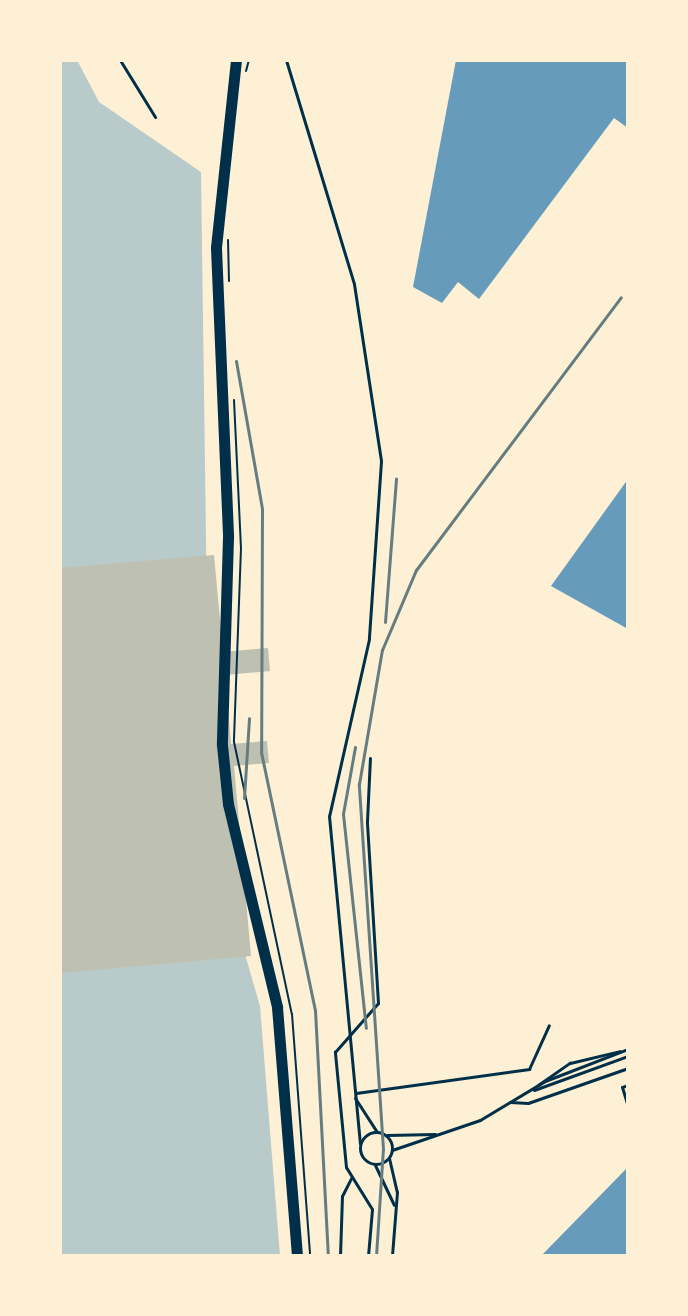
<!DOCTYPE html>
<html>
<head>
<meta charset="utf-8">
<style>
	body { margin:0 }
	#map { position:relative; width:688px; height:1316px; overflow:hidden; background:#fdf0d5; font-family:Roboto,sans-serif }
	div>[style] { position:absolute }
	.green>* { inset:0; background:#b9caca }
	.water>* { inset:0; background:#669bbc }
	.building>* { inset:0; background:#bec0b2 }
	.path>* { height:2px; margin:-1px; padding:0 1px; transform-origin:1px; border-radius:1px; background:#003049 }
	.service>* { height:3px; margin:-1.5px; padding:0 1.5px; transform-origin:1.5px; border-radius:1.5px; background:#003049 }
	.service>.ring { margin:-1.5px; padding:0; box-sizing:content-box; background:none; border:3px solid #003049; border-radius:50% }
	.trunk>* { height:11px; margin:-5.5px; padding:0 5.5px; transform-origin:5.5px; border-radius:5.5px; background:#003049 }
	.rail>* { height:3px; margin:-1.5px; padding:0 1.5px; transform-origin:1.5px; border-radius:1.5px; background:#657d81 }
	span { translate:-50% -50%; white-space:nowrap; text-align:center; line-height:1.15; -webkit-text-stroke:7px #fdf0d5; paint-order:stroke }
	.frame { position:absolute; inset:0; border:62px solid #fdf0d5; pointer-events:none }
</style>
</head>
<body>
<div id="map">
	<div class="green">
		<div style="clip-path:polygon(60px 60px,77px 60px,99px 102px,201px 172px,210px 833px,260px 1006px,280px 1256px,60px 1256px)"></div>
	</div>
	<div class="water">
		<div style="clip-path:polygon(456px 60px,628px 60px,628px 128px,614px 118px,479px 299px,458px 282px,442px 303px,413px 287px)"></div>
		<div style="clip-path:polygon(628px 479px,628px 629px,551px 586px)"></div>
		<div style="clip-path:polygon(628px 1167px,628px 1256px,541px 1256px)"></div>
	</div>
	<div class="building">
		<div style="clip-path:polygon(214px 555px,223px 652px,268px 648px,270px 671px,225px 675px,231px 744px,267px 741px,269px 763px,234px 766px,251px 956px,60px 973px,60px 568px)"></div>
	</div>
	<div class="path">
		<div style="left:246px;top:71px;width:11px;rotate:-75deg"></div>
		<div style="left:228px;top:240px;width:41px;rotate:88.6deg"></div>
		<div style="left:234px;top:400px;width:148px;rotate:87.3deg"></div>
		<div style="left:241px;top:548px;width:194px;rotate:92.1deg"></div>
		<div style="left:234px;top:742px;width:278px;rotate:78deg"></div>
		<div style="left:292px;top:1014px;width:243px;rotate:85.7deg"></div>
	</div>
	<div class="service">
		<div style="left:120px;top:60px;width:67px;rotate:58.4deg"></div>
		<div style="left:286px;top:60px;width:234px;rotate:73.1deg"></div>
		<div style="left:354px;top:284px;width:179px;rotate:81.3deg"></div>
		<div style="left:381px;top:461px;width:178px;rotate:93.9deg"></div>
		<div style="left:369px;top:639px;width:181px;rotate:102.7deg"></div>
		<div style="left:329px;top:816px;width:329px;rotate:84.6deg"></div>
		<div style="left:538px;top:1085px;width:39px;rotate:-35deg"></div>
		<div style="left:570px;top:1063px;width:51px;rotate:-13.5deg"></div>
		<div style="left:628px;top:1085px;width:6px;rotate:162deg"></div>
		<div style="left:622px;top:1087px;width:21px;rotate:73deg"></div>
		<div style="left:534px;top:1090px;width:100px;rotate:-19.9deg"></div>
		<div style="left:356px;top:1093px;width:175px;rotate:-7.9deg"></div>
		<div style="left:529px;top:1069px;width:48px;rotate:-65.6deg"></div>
		<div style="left:355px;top:1098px;width:40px;rotate:57.1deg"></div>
		<div style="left:510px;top:1102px;width:18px;rotate:3deg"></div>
		<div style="left:528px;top:1103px;width:106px;rotate:-19.3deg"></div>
		<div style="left:628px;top:1118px;width:10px;rotate:90deg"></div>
		<div class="ring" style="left:360px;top:1132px;width:29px;height:29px"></div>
		<div style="left:387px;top:1135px;width:48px;rotate:-1.2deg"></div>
		<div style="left:392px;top:1150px;width:93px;rotate:-18.8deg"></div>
		<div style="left:480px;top:1120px;width:76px;rotate:-31deg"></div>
		<div style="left:545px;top:1081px;width:89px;rotate:-21.1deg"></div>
		<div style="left:389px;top:1158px;width:35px;rotate:77deg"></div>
		<div style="left:397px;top:1192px;width:64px;rotate:94.5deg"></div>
		<div style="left:375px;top:1165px;width:44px;rotate:64.6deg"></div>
		<div style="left:340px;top:1256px;width:60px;rotate:-88.1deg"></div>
		<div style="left:342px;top:1196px;width:20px;rotate:-63deg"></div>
		<div style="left:368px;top:1256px;width:47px;rotate:-85.1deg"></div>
		<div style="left:372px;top:1209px;width:49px;rotate:-121.8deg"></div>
		<div style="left:346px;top:1167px;width:116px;rotate:-95.5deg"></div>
		<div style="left:335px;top:1052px;width:65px;rotate:-48.7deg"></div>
		<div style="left:378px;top:1003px;width:182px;rotate:-93.5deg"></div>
		<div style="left:367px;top:821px;width:63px;rotate:-87.3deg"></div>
	</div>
	<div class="trunk">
		<div style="left:236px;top:60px;width:189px;rotate:96.1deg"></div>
		<div style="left:216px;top:248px;width:289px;rotate:87.6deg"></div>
		<div style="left:228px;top:537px;width:208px;rotate:91.7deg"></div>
		<div style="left:222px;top:745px;width:59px;rotate:84.2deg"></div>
		<div style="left:228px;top:804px;width:209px;rotate:76.4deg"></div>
		<div style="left:277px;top:1007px;width:250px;rotate:85.4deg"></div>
	</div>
	<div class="rail">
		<div style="left:236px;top:361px;width:150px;rotate:80deg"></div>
		<div style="left:262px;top:509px;width:243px;rotate:90.2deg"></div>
		<div style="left:261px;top:752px;width:264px;rotate:78.2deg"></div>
		<div style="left:315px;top:1010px;width:246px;rotate:87deg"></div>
		<div style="left:385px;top:622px;width:144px;rotate:-85.6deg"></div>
		<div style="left:355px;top:747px;width:68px;rotate:100.2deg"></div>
		<div style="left:343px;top:814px;width:215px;rotate:83.9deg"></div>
		<div style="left:244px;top:798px;width:80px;rotate:-86.4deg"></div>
		<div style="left:376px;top:1256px;width:107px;rotate:-86.3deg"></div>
		<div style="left:383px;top:1149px;width:366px;rotate:-93.8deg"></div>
		<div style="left:359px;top:784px;width:136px;rotate:-80.3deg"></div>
		<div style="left:382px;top:650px;width:87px;rotate:-67deg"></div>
		<div style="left:416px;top:570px;width:341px;rotate:-53.1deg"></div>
	</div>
	<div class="frame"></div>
</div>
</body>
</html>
